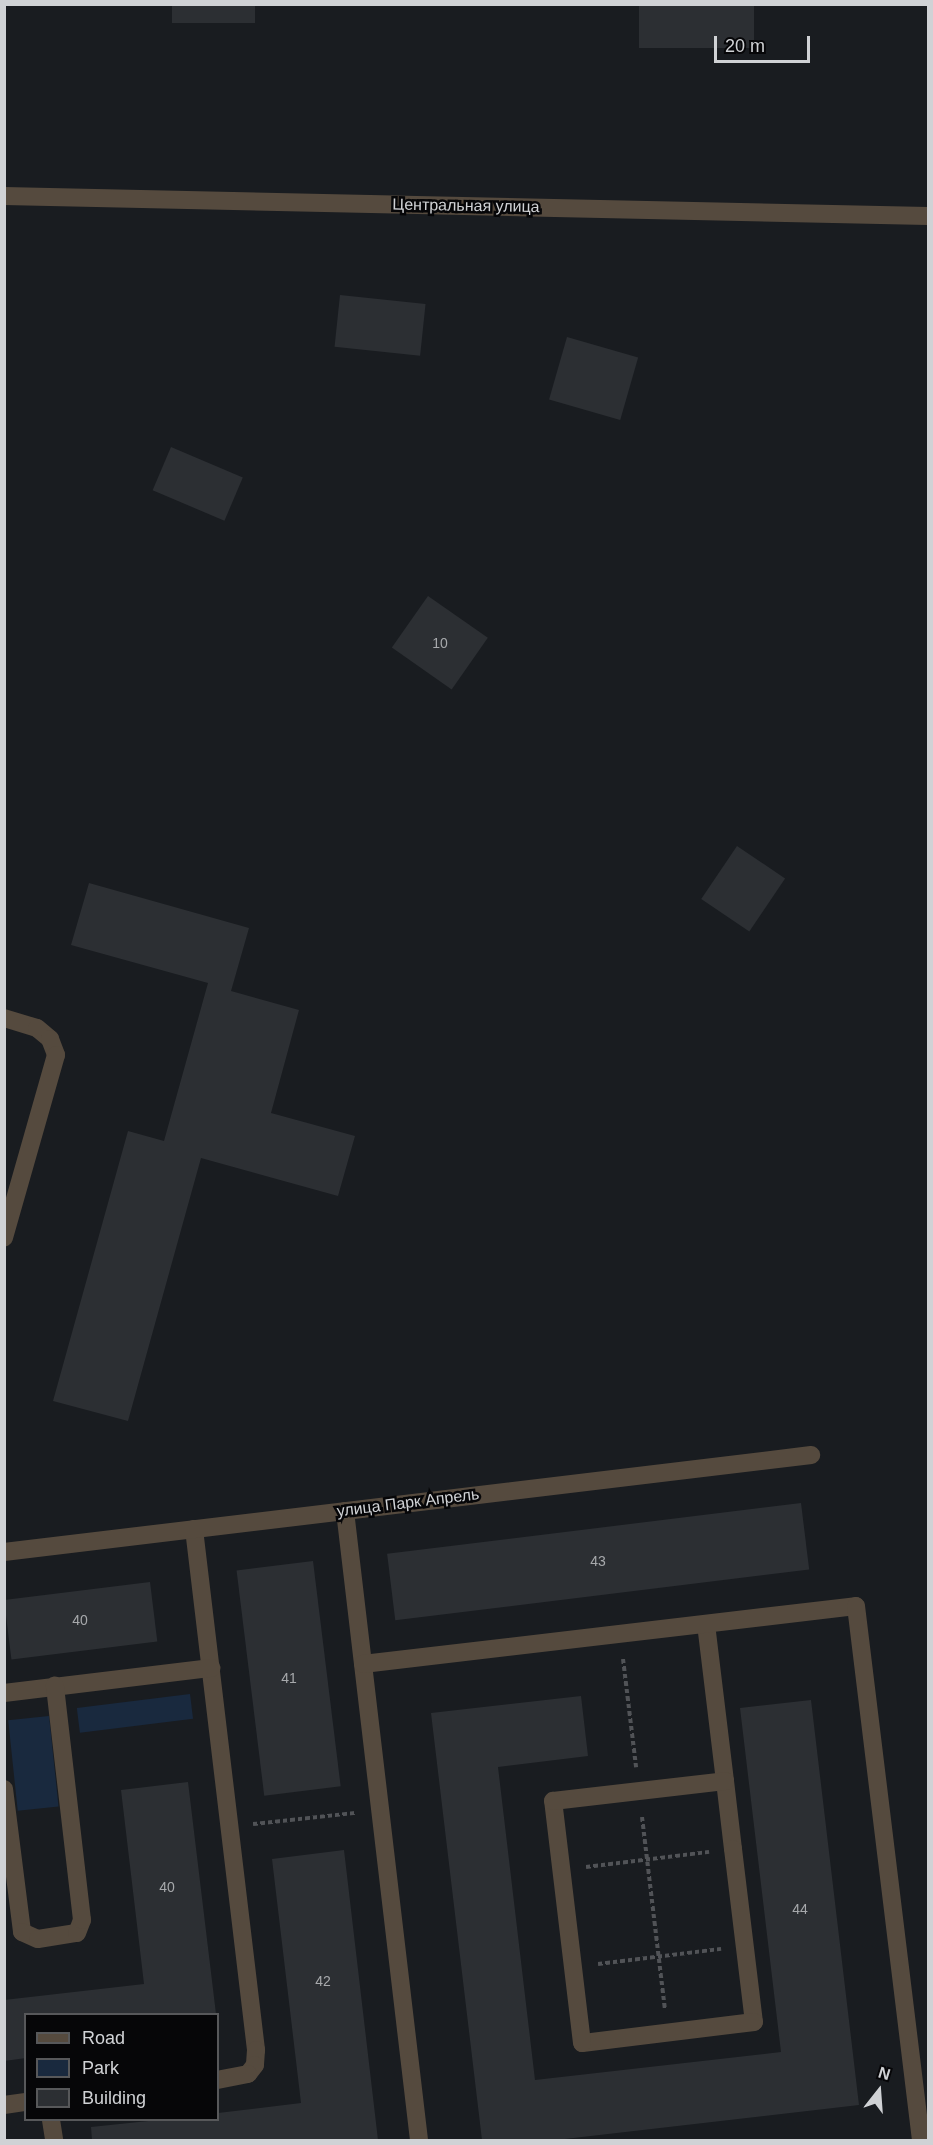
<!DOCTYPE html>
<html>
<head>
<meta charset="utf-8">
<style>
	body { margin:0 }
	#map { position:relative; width:933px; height:2145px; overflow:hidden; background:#191c20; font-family:Arial,sans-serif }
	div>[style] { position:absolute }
	.green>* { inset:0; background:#19293e; transform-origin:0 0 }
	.building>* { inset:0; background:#2c2f33; transform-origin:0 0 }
	.path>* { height:4px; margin-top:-2px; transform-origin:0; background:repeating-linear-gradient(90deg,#515357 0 4.5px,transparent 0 7.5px) }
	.minor>* { height:18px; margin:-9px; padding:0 9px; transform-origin:9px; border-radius:9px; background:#554a3e }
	span { translate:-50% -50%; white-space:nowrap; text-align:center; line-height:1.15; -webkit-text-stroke:5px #060608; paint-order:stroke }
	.number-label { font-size:14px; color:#a7a9ac }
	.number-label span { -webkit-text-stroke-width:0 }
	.street-label { font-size:16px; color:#d0d2d5 }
	.frame { position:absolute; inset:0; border:6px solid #d0d2d5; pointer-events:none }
	.legend { position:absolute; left:24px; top:2013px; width:195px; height:108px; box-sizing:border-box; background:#060608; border:2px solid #57585a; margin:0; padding:8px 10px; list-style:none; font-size:18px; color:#d0d2d5 }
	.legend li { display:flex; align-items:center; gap:12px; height:30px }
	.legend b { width:30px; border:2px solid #57585a }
	.north { position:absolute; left:849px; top:2061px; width:60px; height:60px; -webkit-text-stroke:4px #060608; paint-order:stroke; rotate:17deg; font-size:16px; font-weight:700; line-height:24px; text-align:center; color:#d0d2d5 }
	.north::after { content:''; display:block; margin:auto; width:21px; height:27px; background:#d0d2d5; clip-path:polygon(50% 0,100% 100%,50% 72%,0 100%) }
	.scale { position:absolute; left:714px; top:36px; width:96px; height:27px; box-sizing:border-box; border:3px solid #d0d2d5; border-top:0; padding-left:8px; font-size:18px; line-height:21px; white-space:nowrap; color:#d0d2d5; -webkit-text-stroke:4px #060608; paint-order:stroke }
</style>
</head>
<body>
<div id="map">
	<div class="green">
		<div style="left:190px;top:1694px;width:25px;height:114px;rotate:83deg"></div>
		<div style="left:49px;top:1716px;width:91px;height:41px;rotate:84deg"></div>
	</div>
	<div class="building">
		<div style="left:172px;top:4px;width:83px;height:19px"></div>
		<div style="left:639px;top:4px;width:115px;height:44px"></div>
		<div style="left:340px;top:295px;width:86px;height:52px;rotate:6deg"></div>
		<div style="left:567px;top:337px;width:74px;height:65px;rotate:16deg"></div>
		<div style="left:171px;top:447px;width:78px;height:47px;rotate:23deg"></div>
		<div style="left:428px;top:596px;width:73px;height:63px;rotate:35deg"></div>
		<div style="left:737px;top:846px;width:58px;height:64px;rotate:34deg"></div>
		<div style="clip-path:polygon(89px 883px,249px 928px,231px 991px,299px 1010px,271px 1113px,355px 1136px,338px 1196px,201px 1158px,128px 1421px,53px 1401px,128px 1131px,164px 1141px,208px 983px,71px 945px)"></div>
		<div style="left:801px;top:1503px;width:67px;height:417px;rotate:83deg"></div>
		<div style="left:313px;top:1561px;width:227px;height:77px;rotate:83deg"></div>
		<div style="left:150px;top:1582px;width:60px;height:147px;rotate:83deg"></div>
		<div style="clip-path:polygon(581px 1696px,588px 1756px,498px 1767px,535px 2080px,781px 2052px,740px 1708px,811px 1700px,859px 2105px,556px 2140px,482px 2140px,431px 1713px)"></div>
		<div style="clip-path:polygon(188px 1782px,216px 2014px,26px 2014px,26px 2058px,4px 2061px,4px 2000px,144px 1984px,121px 1790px)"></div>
		<div style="clip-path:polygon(344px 1850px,378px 2140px,92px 2140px,91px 2127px,158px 2120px,218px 2120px,218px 2113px,301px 2103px,272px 1859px)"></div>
	</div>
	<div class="path">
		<div style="left:623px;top:1659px;width:109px;rotate:83.1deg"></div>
		<div style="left:642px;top:1817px;width:193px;rotate:83.2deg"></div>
		<div style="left:253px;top:1824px;width:103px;rotate:-6.2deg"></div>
		<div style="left:586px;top:1867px;width:124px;rotate:-7deg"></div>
		<div style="left:598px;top:1964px;width:124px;rotate:-7deg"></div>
	</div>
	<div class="minor">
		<div style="left:4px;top:196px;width:924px;rotate:1.24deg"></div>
		<div style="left:4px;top:1018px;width:34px;rotate:17deg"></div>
		<div style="left:37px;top:1028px;width:17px;rotate:40deg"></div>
		<div style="left:50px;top:1039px;width:17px;rotate:69deg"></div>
		<div style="left:56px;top:1055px;width:190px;rotate:105.9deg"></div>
		<div style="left:345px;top:1511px;width:633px;rotate:83.29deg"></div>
		<div style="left:194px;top:1529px;width:525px;rotate:83.21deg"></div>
		<div style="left:256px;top:2050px;width:15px;rotate:94deg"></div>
		<div style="left:255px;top:2065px;width:11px;rotate:128deg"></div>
		<div style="left:248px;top:2074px;width:31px;rotate:169deg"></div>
		<div style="left:4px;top:1552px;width:813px;rotate:-6.85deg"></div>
		<div style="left:706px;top:1624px;width:158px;rotate:83.1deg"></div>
		<div style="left:725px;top:1781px;width:68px;rotate:83.3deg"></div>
		<div style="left:733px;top:1849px;width:174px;rotate:83.1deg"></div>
		<div style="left:754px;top:2022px;width:173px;rotate:173deg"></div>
		<div style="left:582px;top:2043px;width:244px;rotate:-96.8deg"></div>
		<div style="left:553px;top:1801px;width:173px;rotate:-6.6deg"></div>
		<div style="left:363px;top:1664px;width:496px;rotate:-6.7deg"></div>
		<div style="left:856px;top:1606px;width:538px;rotate:83.06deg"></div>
		<div style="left:4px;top:1693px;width:209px;rotate:-6.9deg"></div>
		<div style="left:4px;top:1789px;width:144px;rotate:82.8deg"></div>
		<div style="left:22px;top:1932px;width:17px;rotate:24deg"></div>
		<div style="left:38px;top:1939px;width:39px;rotate:-9deg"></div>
		<div style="left:77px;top:1933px;width:14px;rotate:-69deg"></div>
		<div style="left:82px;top:1920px;width:236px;rotate:-96.6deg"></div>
		<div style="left:4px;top:2105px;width:22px;rotate:-8deg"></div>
		<div style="left:51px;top:2120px;width:20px;rotate:81deg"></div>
	</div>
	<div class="number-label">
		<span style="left:440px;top:643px">10</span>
		<span style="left:598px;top:1561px">43</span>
		<span style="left:80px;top:1620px">40</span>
		<span style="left:289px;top:1678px">41</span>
		<span style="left:167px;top:1887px">40</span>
		<span style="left:800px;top:1909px">44</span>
		<span style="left:323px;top:1981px">42</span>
	</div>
	<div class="street-label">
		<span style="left:466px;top:206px;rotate:1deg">Центральная улица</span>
		<span style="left:408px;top:1503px;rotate:-7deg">улица Парк Апрель</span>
	</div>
	<div class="frame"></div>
	<ul class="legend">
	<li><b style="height:8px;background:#554a3e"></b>Road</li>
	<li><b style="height:16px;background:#19293e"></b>Park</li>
	<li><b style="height:16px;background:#2c2f33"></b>Building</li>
	</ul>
	<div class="north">N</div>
	<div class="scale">20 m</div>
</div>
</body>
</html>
